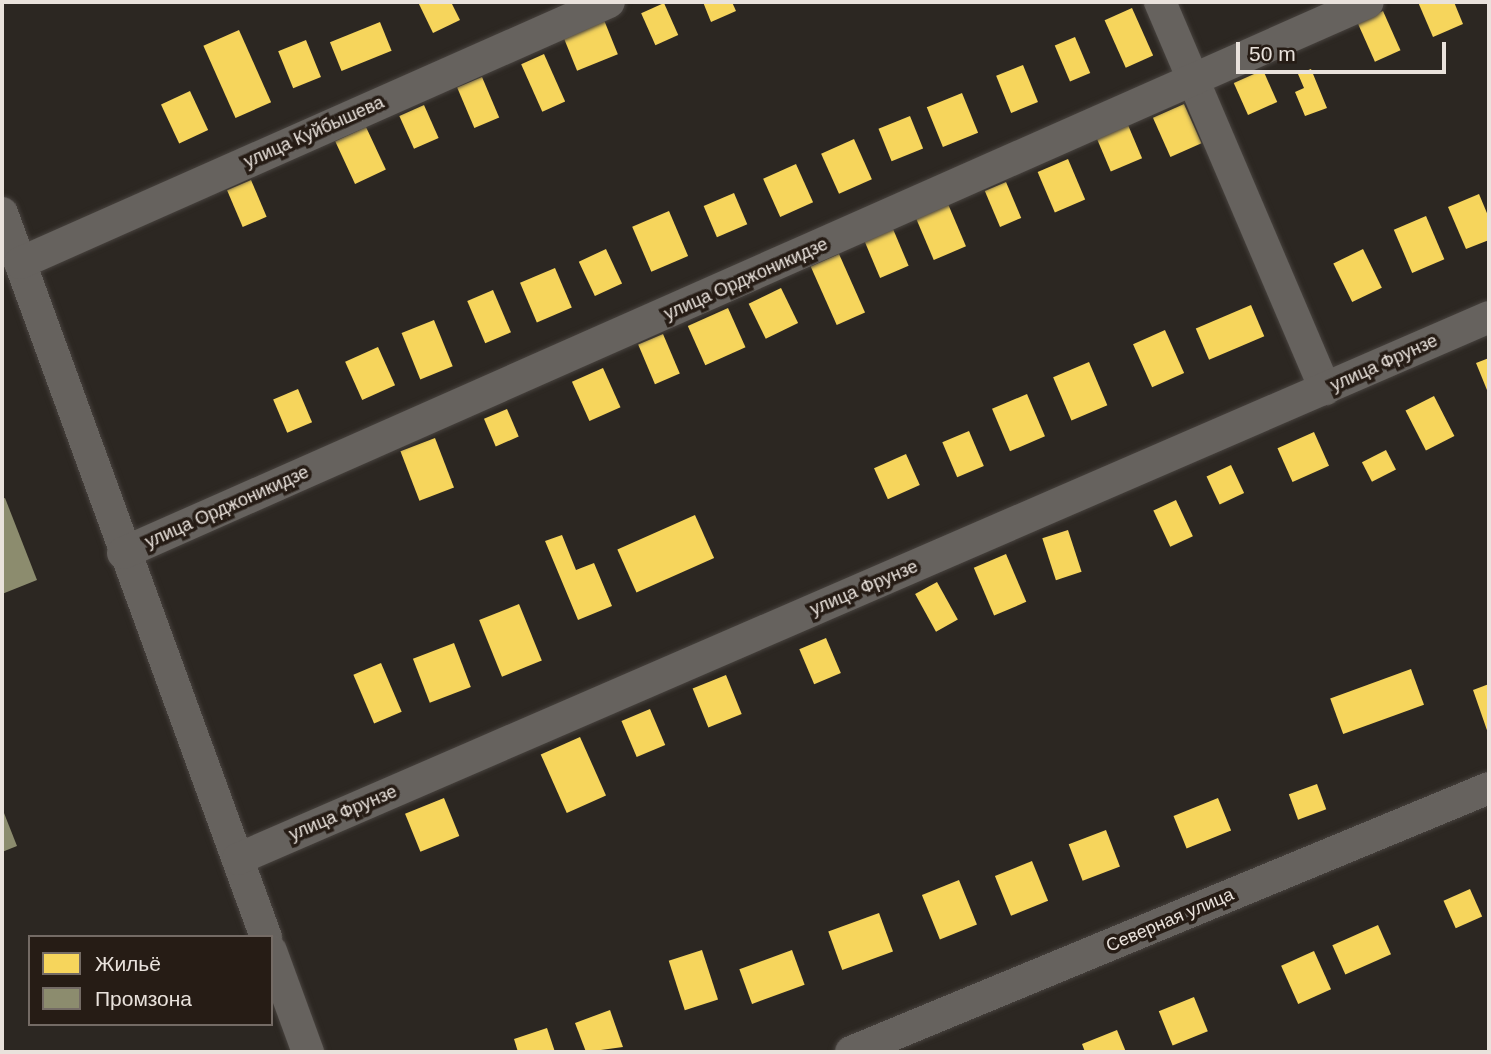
<!DOCTYPE html>
<html>
<head>
<meta charset="utf-8">
<style>
	body { margin:0 }
	#map { position:relative; width:1491px; height:1054px; overflow:hidden; background:#2c2722; font-family:Helvetica,sans-serif }
	div>[style] { position:absolute }
	.homes>* { inset:0; background:#f6d55c; transform-origin:0 0 }
	.industry>* { inset:0; background:#8c8c6e }
	.roads { filter:drop-shadow(0 0 2px #47423e) drop-shadow(0 0 2px #47423e) }
	.street>* { height:32px; margin:-16px; padding:0 16px; transform-origin:16px; border-radius:16px; background:#66625e }
	span { translate:-50% -50%; white-space:nowrap; text-align:center; line-height:1.15; -webkit-text-stroke:7px #261c15; paint-order:stroke }
	.street-label { font-size:18px; color:#e9e2dc }
	.frame { position:absolute; inset:0; border:4px solid #e9e2dc; pointer-events:none }
	.legend { position:absolute; left:28px; top:935px; width:245px; height:91px; box-sizing:border-box; background:#261c15; border:2px solid #746b65; margin:0; padding:9px 12px; list-style:none; font-size:21px; color:#e9e2dc }
	.legend li { display:flex; align-items:center; gap:14px; height:35px }
	.legend b { width:35px; border:2px solid #746b65 }
	.scale { position:absolute; left:1236px; top:42px; width:210px; height:32px; box-sizing:border-box; border:4px solid #e9e2dc; border-top:0; padding-left:9px; font-size:21px; line-height:24px; white-space:nowrap; color:#e9e2dc; -webkit-text-stroke:5px #261c15; paint-order:stroke }
</style>
</head>
<body>
<div id="map">
	<div class="homes">
		<div style="clip-path:polygon(418px 2px,451px 2px,460px 20px,433px 33px)"></div>
		<div style="clip-path:polygon(703px 2px,732px 2px,736px 11px,711px 22px)"></div>
		<div style="clip-path:polygon(1418px 2px,1454px 2px,1463px 24px,1433px 37px)"></div>
		<div style="left:664px;top:3px;width:35px;height:25px;rotate:66deg"></div>
		<div style="left:1132px;top:8px;width:52px;height:30px;rotate:66deg"></div>
		<div style="left:1383px;top:11px;width:43px;height:28px;rotate:66deg"></div>
		<div style="left:604px;top:20px;width:37px;height:44px;rotate:68deg"></div>
		<div style="left:380px;top:22px;width:31px;height:54px;rotate:68deg"></div>
		<div style="left:239px;top:30px;width:79px;height:39px;rotate:66deg"></div>
		<div style="left:1075px;top:37px;width:39px;height:22px;rotate:67deg"></div>
		<div style="left:306px;top:40px;width:40px;height:30px;rotate:68deg"></div>
		<div style="left:544px;top:54px;width:52px;height:25px;rotate:66deg"></div>
		<div style="left:1023px;top:65px;width:40px;height:29px;rotate:68deg"></div>
		<div style="clip-path:polygon(1311px 69px,1327px 108px,1305px 116px,1295px 92px,1304px 88px,1298px 74px)"></div>
		<div style="left:1263px;top:70px;width:35px;height:32px;rotate:66deg"></div>
		<div style="left:482px;top:77px;width:44px;height:27px;rotate:67deg"></div>
		<div style="left:190px;top:91px;width:43px;height:32px;rotate:65deg"></div>
		<div style="left:962px;top:93px;width:43px;height:38px;rotate:68deg"></div>
		<div style="left:1184px;top:104px;width:43px;height:34px;rotate:66deg"></div>
		<div style="left:424px;top:105px;width:36px;height:27px;rotate:66deg"></div>
		<div style="left:910px;top:116px;width:35px;height:34px;rotate:68deg"></div>
		<div style="left:1128px;top:125px;width:36px;height:34px;rotate:67deg"></div>
		<div style="left:366px;top:127px;width:47px;height:34px;rotate:65deg"></div>
		<div style="left:854px;top:139px;width:44px;height:36px;rotate:66deg"></div>
		<div style="left:1068px;top:159px;width:44px;height:33px;rotate:67deg"></div>
		<div style="left:796px;top:164px;width:42px;height:36px;rotate:66deg"></div>
		<div style="left:251px;top:180px;width:40px;height:26px;rotate:67deg"></div>
		<div style="left:1006px;top:182px;width:39px;height:23px;rotate:67deg"></div>
		<div style="left:734px;top:193px;width:34px;height:33px;rotate:67deg"></div>
		<div style="clip-path:polygon(1479px 194px,1489px 218px,1489px 240px,1466px 249px,1448px 207px)"></div>
		<div style="left:948px;top:204px;width:46px;height:35px;rotate:67deg"></div>
		<div style="left:669px;top:211px;width:49px;height:40px;rotate:67deg"></div>
		<div style="left:1426px;top:216px;width:47px;height:35px;rotate:67deg"></div>
		<div style="left:893px;top:229px;width:40px;height:31px;rotate:67deg"></div>
		<div style="left:606px;top:249px;width:38px;height:30px;rotate:65deg"></div>
		<div style="left:1363px;top:249px;width:43px;height:33px;rotate:64deg"></div>
		<div style="left:839px;top:254px;width:64px;height:31px;rotate:66deg"></div>
		<div style="left:555px;top:268px;width:43px;height:38px;rotate:67deg"></div>
		<div style="left:781px;top:288px;width:39px;height:36px;rotate:64deg"></div>
		<div style="left:493px;top:290px;width:46px;height:28px;rotate:67deg"></div>
		<div style="left:1251px;top:305px;width:34px;height:60px;rotate:67deg"></div>
		<div style="left:728px;top:308px;width:43px;height:44px;rotate:66deg"></div>
		<div style="left:434px;top:320px;width:50px;height:35px;rotate:68deg"></div>
		<div style="left:1165px;top:330px;width:47px;height:35px;rotate:66deg"></div>
		<div style="left:663px;top:334px;width:43px;height:27px;rotate:67deg"></div>
		<div style="left:378px;top:347px;width:42px;height:36px;rotate:66deg"></div>
		<div style="clip-path:polygon(1489px 358px,1489px 395px,1476px 363px)"></div>
		<div style="left:1089px;top:362px;width:47px;height:39px;rotate:67deg"></div>
		<div style="left:603px;top:368px;width:43px;height:34px;rotate:66deg"></div>
		<div style="left:298px;top:389px;width:36px;height:27px;rotate:67deg"></div>
		<div style="left:1027px;top:394px;width:46px;height:38px;rotate:67deg"></div>
		<div style="left:1434px;top:396px;width:45px;height:32px;rotate:63deg"></div>
		<div style="left:507px;top:409px;width:30px;height:25px;rotate:67deg"></div>
		<div style="left:969px;top:431px;width:38px;height:29px;rotate:67deg"></div>
		<div style="left:1314px;top:432px;width:37px;height:40px;rotate:66deg"></div>
		<div style="left:435px;top:438px;width:53px;height:37px;rotate:69deg"></div>
		<div style="left:1386px;top:450px;width:22px;height:27px;rotate:63deg"></div>
		<div style="left:906px;top:454px;width:34px;height:35px;rotate:66deg"></div>
		<div style="left:1231px;top:465px;width:31px;height:27px;rotate:65deg"></div>
		<div style="left:1176px;top:500px;width:40px;height:25px;rotate:65deg"></div>
		<div style="left:695px;top:515px;width:47px;height:85px;rotate:66deg"></div>
		<div style="left:1068px;top:530px;width:44px;height:27px;rotate:72deg"></div>
		<div style="clip-path:polygon(562px 535px,576px 570px,594px 563px,612px 606px,578px 620px,545px 541px)"></div>
		<div style="left:1006px;top:554px;width:52px;height:35px;rotate:67deg"></div>
		<div style="left:937px;top:582px;width:43px;height:25px;rotate:61deg"></div>
		<div style="left:519px;top:604px;width:61px;height:43px;rotate:68deg"></div>
		<div style="left:826px;top:638px;width:38px;height:29px;rotate:67deg"></div>
		<div style="left:454px;top:643px;width:47px;height:44px;rotate:69deg"></div>
		<div style="left:381px;top:663px;width:53px;height:30px;rotate:67deg"></div>
		<div style="left:1411px;top:669px;width:38px;height:86px;rotate:70deg"></div>
		<div style="left:726px;top:675px;width:42px;height:36px;rotate:68deg"></div>
		<div style="clip-path:polygon(1489px 684px,1489px 736px,1473px 690px)"></div>
		<div style="left:650px;top:709px;width:39px;height:31px;rotate:67deg"></div>
		<div style="left:580px;top:737px;width:64px;height:43px;rotate:66deg"></div>
		<div style="left:1317px;top:784px;width:27px;height:30px;rotate:70deg"></div>
		<div style="left:444px;top:798px;width:41px;height:42px;rotate:68deg"></div>
		<div style="left:1218px;top:798px;width:35px;height:48px;rotate:68deg"></div>
		<div style="left:1106px;top:830px;width:39px;height:40px;rotate:69deg"></div>
		<div style="left:1032px;top:861px;width:43px;height:40px;rotate:68deg"></div>
		<div style="left:959px;top:880px;width:48px;height:40px;rotate:68deg"></div>
		<div style="left:1470px;top:889px;width:30px;height:29px;rotate:66deg"></div>
		<div style="left:879px;top:913px;width:41px;height:54px;rotate:70deg"></div>
		<div style="left:1378px;top:925px;width:32px;height:50px;rotate:66deg"></div>
		<div style="left:702px;top:950px;width:52px;height:35px;rotate:72deg"></div>
		<div style="left:792px;top:950px;width:37px;height:56px;rotate:70deg"></div>
		<div style="left:1314px;top:951px;width:42px;height:36px;rotate:66deg"></div>
		<div style="left:1194px;top:997px;width:37px;height:38px;rotate:68deg"></div>
		<div style="clip-path:polygon(610px 1010px,623px 1047px,586px 1052px,575px 1023px)"></div>
		<div style="clip-path:polygon(547px 1028px,555px 1052px,518px 1052px,514px 1039px)"></div>
		<div style="clip-path:polygon(1117px 1030px,1126px 1052px,1085px 1052px,1082px 1044px)"></div>
	</div>
	<div class="industry">
		<div style="clip-path:polygon(5px 498px,37px 580px,2px 594px,2px 499px)"></div>
		<div style="clip-path:polygon(2px 808px,17px 846px,2px 852px)"></div>
	</div>
	<div class="roads">
		<div class="street">
			<div style="left:1160px;top:2px;width:421px;rotate:66.9deg"></div>
			<div style="left:2px;top:213px;width:771px;rotate:69.97deg"></div>
			<div style="left:20px;top:263px;width:644px;rotate:-23.9deg"></div>
			<div style="left:123px;top:553px;width:1361px;rotate:-23.87deg"></div>
			<div style="left:238px;top:859px;width:1363px;rotate:-23.42deg"></div>
			<div style="left:271px;top:951px;width:108px;rotate:69.9deg"></div>
			<div style="left:851px;top:1052px;width:690px;rotate:-22.48deg"></div>
		</div>
	</div>
	<div class="street-label">
		<span style="left:314px;top:132px;rotate:-24deg">улица Куйбышева</span>
		<span style="left:746px;top:279px;rotate:-24deg">улица Орджоникидзе</span>
		<span style="left:1384px;top:363px;rotate:-24deg">улица Фрунзе</span>
		<span style="left:227px;top:507px;rotate:-24deg">улица Орджоникидзе</span>
		<span style="left:864px;top:588px;rotate:-23deg">улица Фрунзе</span>
		<span style="left:343px;top:813px;rotate:-23deg">улица Фрунзе</span>
		<span style="left:1170px;top:920px;rotate:-23deg">Северная улица</span>
	</div>
	<div class="frame"></div>
	<ul class="legend">
	<li><b style="height:19px;background:#f6d55c"></b>Жильё</li>
	<li><b style="height:19px;background:#8c8c6e"></b>Промзона</li>
	</ul>
	<div class="scale">50 m</div>
</div>
</body>
</html>
